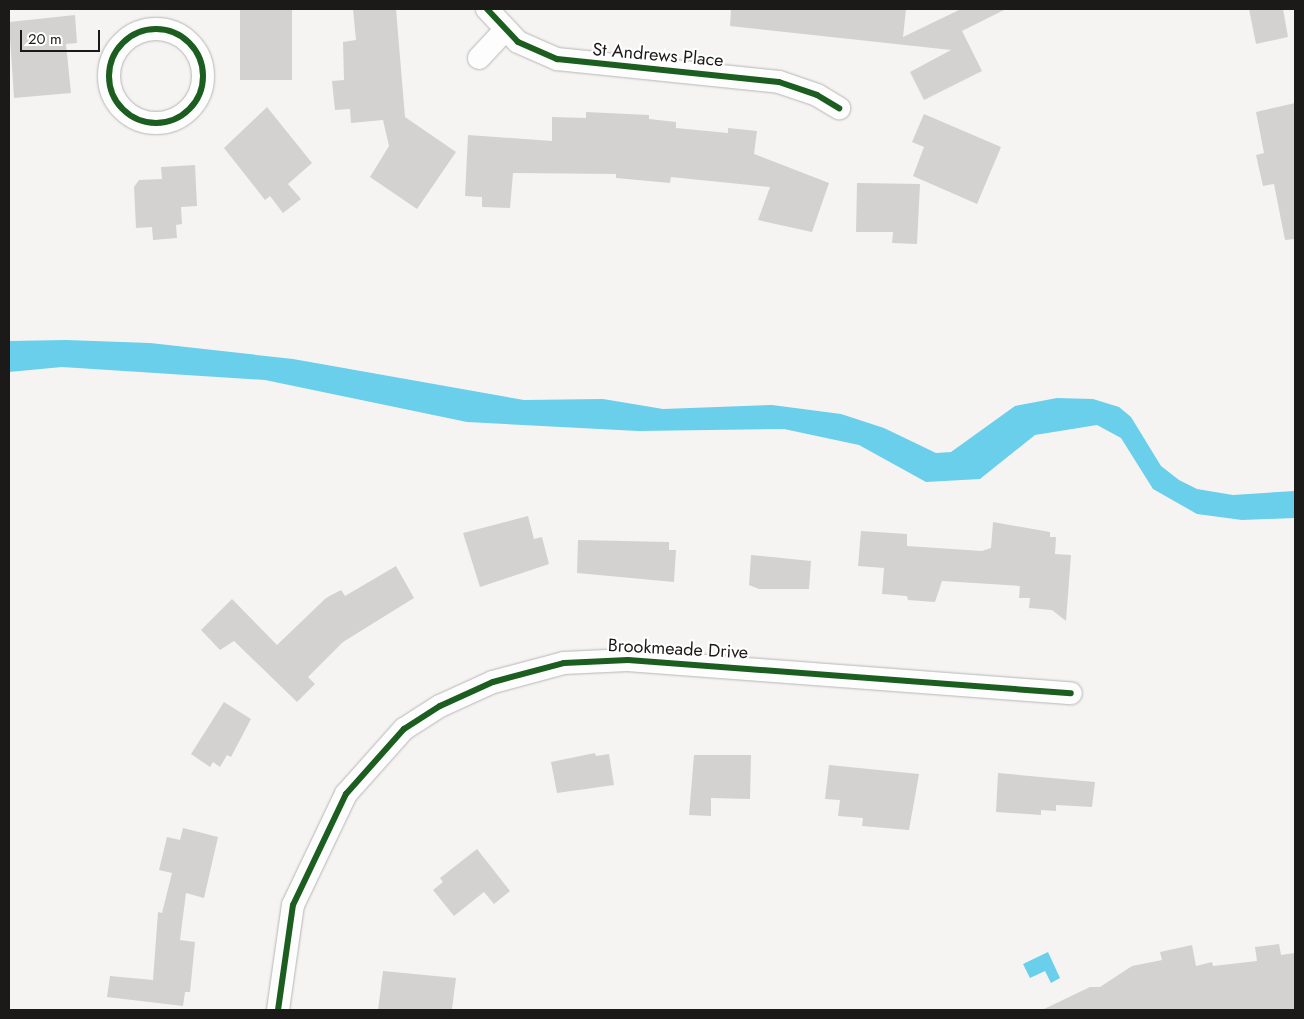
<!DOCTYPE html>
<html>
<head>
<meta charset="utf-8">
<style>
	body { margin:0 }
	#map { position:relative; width:1304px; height:1019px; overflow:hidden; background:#f5f4f3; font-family:Jost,sans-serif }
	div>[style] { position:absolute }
	.water>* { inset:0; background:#69cfeb }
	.building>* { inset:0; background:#d3d2d1; transform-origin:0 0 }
	.roads { filter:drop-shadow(0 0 1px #b7b6b5) drop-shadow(0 0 1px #b7b6b5) }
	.street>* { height:22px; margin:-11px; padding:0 11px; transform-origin:11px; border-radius:11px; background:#fefdfd }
	.street>.ring { margin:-11px; padding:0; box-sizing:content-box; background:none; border:22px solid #fefdfd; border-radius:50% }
	.cycleway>* { height:6px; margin:-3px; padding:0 3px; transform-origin:3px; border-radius:3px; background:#1b5e20 }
	.cycleway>.ring { margin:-3px; padding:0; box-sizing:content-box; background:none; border:6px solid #1b5e20; border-radius:50% }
	span { translate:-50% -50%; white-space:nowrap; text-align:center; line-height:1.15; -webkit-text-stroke:4px #fff; paint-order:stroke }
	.street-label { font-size:18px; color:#1b1a19 }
	.frame { position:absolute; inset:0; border:10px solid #1b1a19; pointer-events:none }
	.scale { position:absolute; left:20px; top:30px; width:80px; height:22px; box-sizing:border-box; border:2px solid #1b1a19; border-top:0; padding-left:6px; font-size:15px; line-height:18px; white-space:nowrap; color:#1b1a19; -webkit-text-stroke:4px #fff; paint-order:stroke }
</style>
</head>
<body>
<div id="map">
	<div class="water">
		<div style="clip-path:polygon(66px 340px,150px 343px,293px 359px,524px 400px,603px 399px,663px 409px,772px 405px,841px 414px,884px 428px,936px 453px,951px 452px,1015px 406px,1057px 398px,1093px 399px,1119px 407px,1131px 417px,1161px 466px,1179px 480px,1197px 489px,1233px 495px,1295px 491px,1295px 518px,1242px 520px,1197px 514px,1153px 489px,1121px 438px,1097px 425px,1035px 435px,980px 479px,926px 482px,859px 445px,784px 429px,638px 431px,467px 422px,265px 380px,62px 367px,9px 372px,9px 341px)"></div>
		<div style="clip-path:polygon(1048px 952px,1060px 978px,1051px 983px,1045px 971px,1030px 978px,1023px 964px)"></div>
	</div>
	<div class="building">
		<div style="left:240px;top:9px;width:52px;height:71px"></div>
		<div style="clip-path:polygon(353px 9px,396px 9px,405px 117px,456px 152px,417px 209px,370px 177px,389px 146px,383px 120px,351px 123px,350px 109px,335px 110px,332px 81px,344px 80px,343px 42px,356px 40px)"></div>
		<div style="clip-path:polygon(731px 9px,906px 9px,903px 37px,961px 9px,1006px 9px,962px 31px,982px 71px,924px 100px,910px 72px,951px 50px,730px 26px)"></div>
		<div style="clip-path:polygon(1249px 9px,1283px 9px,1288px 37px,1256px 44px)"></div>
		<div style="clip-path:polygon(75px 15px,77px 43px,66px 44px,71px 93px,14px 98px,9px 22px)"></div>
		<div style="clip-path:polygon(1295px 103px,1295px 239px,1285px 240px,1274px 184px,1263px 186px,1256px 155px,1264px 153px,1256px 112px)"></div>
		<div style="clip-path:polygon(267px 107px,312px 163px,288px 184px,301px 199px,283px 213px,270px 196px,265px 200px,224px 148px)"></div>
		<div style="clip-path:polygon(586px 112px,649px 115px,649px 119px,676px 122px,676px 128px,728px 133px,728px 128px,757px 131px,754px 154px,829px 183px,812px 232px,758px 220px,770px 187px,671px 177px,670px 183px,616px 178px,616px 174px,513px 173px,510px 208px,482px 207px,482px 197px,465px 196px,468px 135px,552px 141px,552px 117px,586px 118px)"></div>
		<div style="clip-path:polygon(924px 114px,1001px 147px,977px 204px,913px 176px,924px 147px,912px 142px)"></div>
		<div style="clip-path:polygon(195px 165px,197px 206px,181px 207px,182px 224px,176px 225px,177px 238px,153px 240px,152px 227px,136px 228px,134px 187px,139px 180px,162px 179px,161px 167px)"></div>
		<div style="clip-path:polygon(857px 183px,920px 184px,917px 244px,892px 243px,893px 232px,856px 232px)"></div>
		<div style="clip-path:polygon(528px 516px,534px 539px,542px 537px,549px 564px,480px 587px,463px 533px)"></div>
		<div style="clip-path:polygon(993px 522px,1050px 532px,1050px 537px,1056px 537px,1055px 554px,1071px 555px,1066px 621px,1052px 610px,1029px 608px,1030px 598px,1019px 598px,1020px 586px,942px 581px,935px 602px,908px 600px,907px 596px,882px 594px,884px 568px,858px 566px,861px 531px,907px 534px,907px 546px,982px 551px,991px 548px)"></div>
		<div style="clip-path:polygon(578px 540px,669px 542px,669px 550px,676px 550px,674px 582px,577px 573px)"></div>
		<div style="clip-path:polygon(751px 555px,811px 561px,809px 589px,759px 589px,749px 585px)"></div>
		<div style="clip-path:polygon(396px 566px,414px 598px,343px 642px,308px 677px,315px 684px,297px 702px,234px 641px,220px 650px,201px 630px,232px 599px,277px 645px,326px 598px,341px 590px,345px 596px)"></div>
		<div style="clip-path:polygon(224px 702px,251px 719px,231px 757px,227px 755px,220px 767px,213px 762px,210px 767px,191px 754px)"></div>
		<div style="clip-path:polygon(595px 753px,596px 756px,609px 754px,614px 785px,557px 793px,551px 762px)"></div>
		<div style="clip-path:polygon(694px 755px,751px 755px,750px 799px,711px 798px,711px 816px,689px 815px)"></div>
		<div style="clip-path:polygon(829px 765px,919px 774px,909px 830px,862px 826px,863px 818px,838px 816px,840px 800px,825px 799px)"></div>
		<div style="clip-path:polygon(998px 773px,1095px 782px,1092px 807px,1056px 805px,1056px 811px,1041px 810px,1041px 815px,996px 812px)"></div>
		<div style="clip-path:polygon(183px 828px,218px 837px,204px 898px,186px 893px,180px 940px,195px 942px,190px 992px,185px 992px,183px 1006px,107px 997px,110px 976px,153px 980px,158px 912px,162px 913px,172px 873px,159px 870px,167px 837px,180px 840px)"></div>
		<div style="clip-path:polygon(477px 849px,510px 891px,494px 904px,484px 892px,454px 916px,433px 890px,443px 882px,440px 878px)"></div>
		<div style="clip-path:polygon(1279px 944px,1281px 955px,1295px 953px,1295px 1010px,1042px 1010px,1090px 987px,1100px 987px,1132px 966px,1162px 960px,1160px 952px,1192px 945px,1196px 966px,1212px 962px,1213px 966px,1257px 961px,1255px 947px)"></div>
		<div style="clip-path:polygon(383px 971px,456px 978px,452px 1009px,378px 1010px)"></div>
	</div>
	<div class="roads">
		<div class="street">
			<div style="left:487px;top:9px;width:45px;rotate:46.8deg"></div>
			<div style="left:518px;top:42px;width:43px;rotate:23.6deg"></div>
			<div style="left:557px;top:59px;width:223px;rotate:5.9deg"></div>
			<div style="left:779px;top:82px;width:40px;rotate:18.9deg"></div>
			<div style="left:817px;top:95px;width:26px;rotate:31deg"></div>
			<div class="ring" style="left:109px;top:29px;width:72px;height:72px"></div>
			<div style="left:479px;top:58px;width:37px;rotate:-47deg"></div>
			<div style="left:278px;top:1010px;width:106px;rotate:-81.9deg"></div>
			<div style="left:293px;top:905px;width:123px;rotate:-64.5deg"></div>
			<div style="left:346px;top:794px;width:87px;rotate:-48.3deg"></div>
			<div style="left:404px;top:729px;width:43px;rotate:-32.6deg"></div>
			<div style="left:440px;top:706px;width:58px;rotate:-24.4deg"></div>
			<div style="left:493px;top:682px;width:73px;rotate:-15deg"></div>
			<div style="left:564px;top:663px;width:64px;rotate:-2.7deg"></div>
			<div style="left:628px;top:660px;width:444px;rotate:4.3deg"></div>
		</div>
	</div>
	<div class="cycleway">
		<div style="left:487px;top:9px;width:45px;rotate:46.8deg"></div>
		<div style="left:518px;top:42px;width:43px;rotate:23.6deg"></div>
		<div style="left:557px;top:59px;width:223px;rotate:5.9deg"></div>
		<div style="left:779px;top:82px;width:40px;rotate:18.9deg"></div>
		<div style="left:817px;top:95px;width:26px;rotate:31deg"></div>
		<div class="ring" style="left:109px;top:29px;width:88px;height:88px"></div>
		<div style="left:278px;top:1010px;width:106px;rotate:-81.9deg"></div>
		<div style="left:293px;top:905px;width:123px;rotate:-64.5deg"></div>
		<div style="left:346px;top:794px;width:87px;rotate:-48.3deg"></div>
		<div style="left:404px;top:729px;width:43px;rotate:-32.6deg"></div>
		<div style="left:440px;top:706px;width:58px;rotate:-24.4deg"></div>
		<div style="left:493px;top:682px;width:73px;rotate:-15deg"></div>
		<div style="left:564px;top:663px;width:64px;rotate:-2.7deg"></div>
		<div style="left:628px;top:660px;width:444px;rotate:4.3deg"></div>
	</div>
	<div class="street-label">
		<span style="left:658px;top:55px;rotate:5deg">St Andrews Place</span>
		<span style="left:678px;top:649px;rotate:3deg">Brookmeade Drive</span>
	</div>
	<div class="frame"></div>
	<div class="scale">20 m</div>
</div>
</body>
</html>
